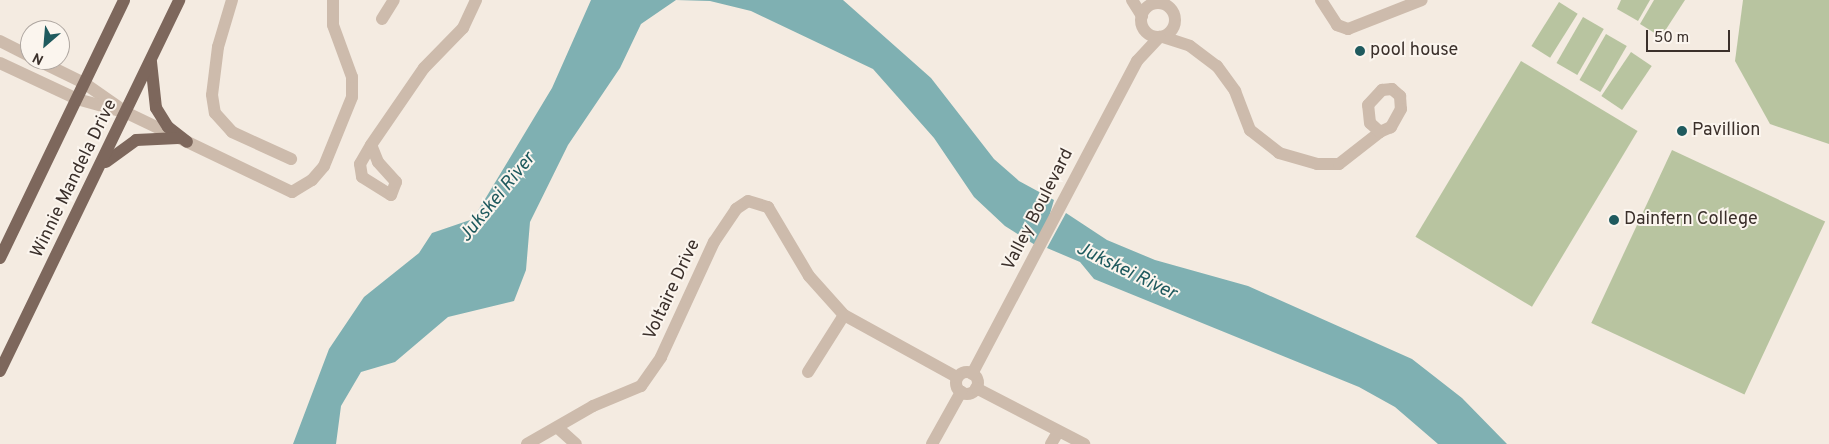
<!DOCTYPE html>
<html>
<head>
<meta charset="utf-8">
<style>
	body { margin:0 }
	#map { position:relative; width:1829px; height:444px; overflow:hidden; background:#f4ebe1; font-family:Overpass,sans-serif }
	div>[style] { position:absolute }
	.green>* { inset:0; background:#b8c4a0; transform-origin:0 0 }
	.water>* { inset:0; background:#7fb0b2 }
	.minor>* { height:12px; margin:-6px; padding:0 6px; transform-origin:6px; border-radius:6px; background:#cdbbac }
	.minor>.ring { margin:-6px; padding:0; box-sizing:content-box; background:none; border:12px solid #cdbbac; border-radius:50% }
	.major>* { height:12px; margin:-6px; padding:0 6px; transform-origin:6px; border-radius:6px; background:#7d675c }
	.dots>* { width:14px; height:14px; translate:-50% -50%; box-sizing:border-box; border:2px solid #fbf5ee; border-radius:50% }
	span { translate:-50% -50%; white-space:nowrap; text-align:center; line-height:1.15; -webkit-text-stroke:4px #fbf5ee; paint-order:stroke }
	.poi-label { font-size:18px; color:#3b302b }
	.left { translate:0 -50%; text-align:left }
	.street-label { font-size:18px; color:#3b302b }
	.water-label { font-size:19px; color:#1f5a5e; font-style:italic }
	.north { position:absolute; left:20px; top:20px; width:50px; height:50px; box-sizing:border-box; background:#fbf5ee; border:1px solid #aea6a0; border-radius:50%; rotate:207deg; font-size:14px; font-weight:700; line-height:20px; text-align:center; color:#3b302b }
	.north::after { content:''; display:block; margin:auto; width:18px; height:22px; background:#1f5a5e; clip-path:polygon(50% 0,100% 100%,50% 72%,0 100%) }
	.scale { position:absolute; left:1646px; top:30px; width:84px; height:22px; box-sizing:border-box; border:2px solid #3b302b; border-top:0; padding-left:6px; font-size:15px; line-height:18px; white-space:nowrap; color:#3b302b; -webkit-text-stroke:4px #fbf5ee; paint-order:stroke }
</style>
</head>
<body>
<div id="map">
	<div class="green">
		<div style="clip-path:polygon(1621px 0,1650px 0,1638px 21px,1617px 9px)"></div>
		<div style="clip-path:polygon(1654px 0,1685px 0,1661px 37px,1640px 24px)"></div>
		<div style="clip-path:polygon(1743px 0,1829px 0,1829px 144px,1770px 124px,1735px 61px)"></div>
		<div style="left:1559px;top:2px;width:22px;height:52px;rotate:32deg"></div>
		<div style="left:1583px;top:17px;width:24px;height:53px;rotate:30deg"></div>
		<div style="left:1606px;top:34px;width:24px;height:53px;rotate:30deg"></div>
		<div style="left:1631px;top:52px;width:25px;height:53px;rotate:34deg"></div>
		<div style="left:1521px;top:61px;width:136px;height:205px;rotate:31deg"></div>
		<div style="left:1672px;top:150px;width:169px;height:191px;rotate:25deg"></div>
	</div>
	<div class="water">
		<div style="clip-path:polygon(591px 0,843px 0,931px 78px,994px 159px,1019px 181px,1054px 200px,1040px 248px,1005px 226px,974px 197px,934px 138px,873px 69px,751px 11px,710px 1px,676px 0,641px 24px,620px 68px,568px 145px,530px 222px,526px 270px,514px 301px,448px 317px,395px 362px,361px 372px,341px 406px,336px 444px,293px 444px,329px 349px,364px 297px,419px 253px,432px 233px,473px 219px,552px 88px)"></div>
		<div style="clip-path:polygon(1066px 213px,1107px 240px,1155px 260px,1248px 286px,1412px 359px,1462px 398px,1507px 444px,1438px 444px,1395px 407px,1359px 387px,1094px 279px,1080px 262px,1047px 248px)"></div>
	</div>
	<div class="minor">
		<div style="left:232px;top:0;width:49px;rotate:106.6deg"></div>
		<div style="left:218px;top:47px;width:48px;rotate:97.1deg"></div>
		<div style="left:212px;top:95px;width:18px;rotate:81deg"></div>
		<div style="left:215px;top:113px;width:25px;rotate:48deg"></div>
		<div style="left:232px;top:132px;width:65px;rotate:24.6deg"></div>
		<div style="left:1132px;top:0;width:19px;rotate:58deg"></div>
		<div style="left:1321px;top:0;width:30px;rotate:57deg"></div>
		<div style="left:1337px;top:25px;width:12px;rotate:20deg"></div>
		<div style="left:1348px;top:29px;width:79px;rotate:-21.4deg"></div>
		<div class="ring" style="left:1141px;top:3px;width:22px;height:22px"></div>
		<div style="left:382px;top:19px;width:22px;rotate:-58deg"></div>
		<div style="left:1163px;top:37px;width:28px;rotate:18deg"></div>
		<div style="left:1190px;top:46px;width:34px;rotate:37deg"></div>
		<div style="left:1217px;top:66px;width:31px;rotate:54deg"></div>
		<div style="left:1235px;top:91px;width:42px;rotate:69deg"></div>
		<div style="left:1250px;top:130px;width:37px;rotate:38deg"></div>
		<div style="left:1279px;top:153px;width:40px;rotate:16deg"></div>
		<div style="left:1317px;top:164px;width:22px"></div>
		<div style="left:1339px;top:164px;width:52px;rotate:-38deg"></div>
		<div style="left:0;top:41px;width:34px;rotate:27deg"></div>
		<div style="left:37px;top:60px;width:52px;rotate:26.1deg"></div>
		<div style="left:84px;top:83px;width:52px;rotate:34.9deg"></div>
		<div style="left:127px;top:113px;width:183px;rotate:25.6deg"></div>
		<div style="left:292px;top:192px;width:23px;rotate:-31deg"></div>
		<div style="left:312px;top:180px;width:18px;rotate:-49deg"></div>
		<div style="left:324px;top:166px;width:74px;rotate:-67.9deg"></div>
		<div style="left:352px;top:97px;width:20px;rotate:-90deg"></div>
		<div style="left:352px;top:77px;width:55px;rotate:-110.1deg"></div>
		<div style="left:333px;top:25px;width:25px;rotate:-90deg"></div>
		<div style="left:0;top:63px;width:85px;rotate:25.1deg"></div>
		<div style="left:77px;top:99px;width:41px;rotate:15.4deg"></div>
		<div style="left:1392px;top:89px;width:11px;rotate:41deg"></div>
		<div style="left:1400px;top:96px;width:13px;rotate:86deg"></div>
		<div style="left:1401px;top:109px;width:21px;rotate:119deg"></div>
		<div style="left:1391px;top:127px;width:12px;rotate:156deg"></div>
		<div style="left:1380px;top:132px;width:13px;rotate:-138deg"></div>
		<div style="left:1370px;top:123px;width:18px;rotate:-96deg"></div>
		<div style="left:1368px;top:105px;width:21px;rotate:-47deg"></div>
		<div style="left:1382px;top:90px;width:10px;rotate:-6deg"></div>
		<div style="left:371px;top:145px;width:22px;rotate:120deg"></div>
		<div style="left:360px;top:164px;width:13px;rotate:81deg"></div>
		<div style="left:362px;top:177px;width:34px;rotate:32deg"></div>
		<div style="left:391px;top:195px;width:14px;rotate:-69deg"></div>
		<div style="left:396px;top:182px;width:27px;rotate:-132deg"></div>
		<div style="left:378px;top:162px;width:18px;rotate:-112deg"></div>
		<div style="left:371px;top:145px;width:93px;rotate:-55.5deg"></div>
		<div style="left:424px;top:68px;width:56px;rotate:-45.7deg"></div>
		<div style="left:463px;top:28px;width:31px;rotate:-65deg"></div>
		<div style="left:808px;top:372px;width:67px;rotate:-57.7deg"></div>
		<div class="ring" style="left:956px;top:372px;width:10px;height:10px"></div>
		<div style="left:972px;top:374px;width:354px;rotate:-62.2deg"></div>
		<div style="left:1137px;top:61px;width:33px;rotate:-47deg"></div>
		<div style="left:976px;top:388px;width:122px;rotate:27.4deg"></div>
		<div style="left:558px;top:428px;width:24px;rotate:42deg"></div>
		<div style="left:527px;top:444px;width:76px;rotate:-29.9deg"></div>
		<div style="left:593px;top:406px;width:52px;rotate:-22.6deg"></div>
		<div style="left:641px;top:386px;width:35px;rotate:-55deg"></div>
		<div style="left:661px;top:357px;width:127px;rotate:-65.3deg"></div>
		<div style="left:714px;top:242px;width:40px;rotate:-56deg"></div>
		<div style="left:736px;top:209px;width:14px;rotate:-34deg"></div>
		<div style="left:748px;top:201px;width:21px;rotate:17deg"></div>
		<div style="left:768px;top:207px;width:80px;rotate:59.3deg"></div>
		<div style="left:809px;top:276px;width:52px;rotate:48.1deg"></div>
		<div style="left:844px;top:315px;width:129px;rotate:28.8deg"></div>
		<div style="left:932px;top:444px;width:60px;rotate:-60.9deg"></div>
		<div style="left:1051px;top:444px;width:14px;rotate:-60deg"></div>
	</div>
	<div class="major">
		<div style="left:151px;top:62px;width:46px;rotate:83.8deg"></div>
		<div style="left:156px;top:108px;width:22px;rotate:58deg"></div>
		<div style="left:168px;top:127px;width:24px;rotate:38deg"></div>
		<div style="left:106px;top:162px;width:37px;rotate:-36deg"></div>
		<div style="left:136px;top:140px;width:42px;rotate:-2.7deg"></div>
		<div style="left:0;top:258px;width:286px;rotate:-64.3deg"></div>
		<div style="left:0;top:371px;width:412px;rotate:-64.2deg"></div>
	</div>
	<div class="dots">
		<div style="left:1360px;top:51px;background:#1f5a5e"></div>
		<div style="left:1682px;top:131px;background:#1f5a5e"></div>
		<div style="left:1614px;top:220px;background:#1f5a5e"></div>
	</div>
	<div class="poi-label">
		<span class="left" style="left:1370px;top:51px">pool house</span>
		<span class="left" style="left:1692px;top:131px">Pavillion</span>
		<span class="left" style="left:1624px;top:220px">Dainfern College</span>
	</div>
	<div class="street-label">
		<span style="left:75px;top:179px;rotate:-64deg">Winnie Mandela Drive</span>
		<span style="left:1039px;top:210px;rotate:-63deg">Valley Boulevard</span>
		<span style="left:673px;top:290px;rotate:-65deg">Voltaire Drive</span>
	</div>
	<div class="water-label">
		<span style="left:498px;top:198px;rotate:-51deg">Jukskei River</span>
		<span style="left:1126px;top:272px;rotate:26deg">Jukskei River</span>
	</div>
	<div class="north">N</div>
	<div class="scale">50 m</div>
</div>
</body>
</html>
